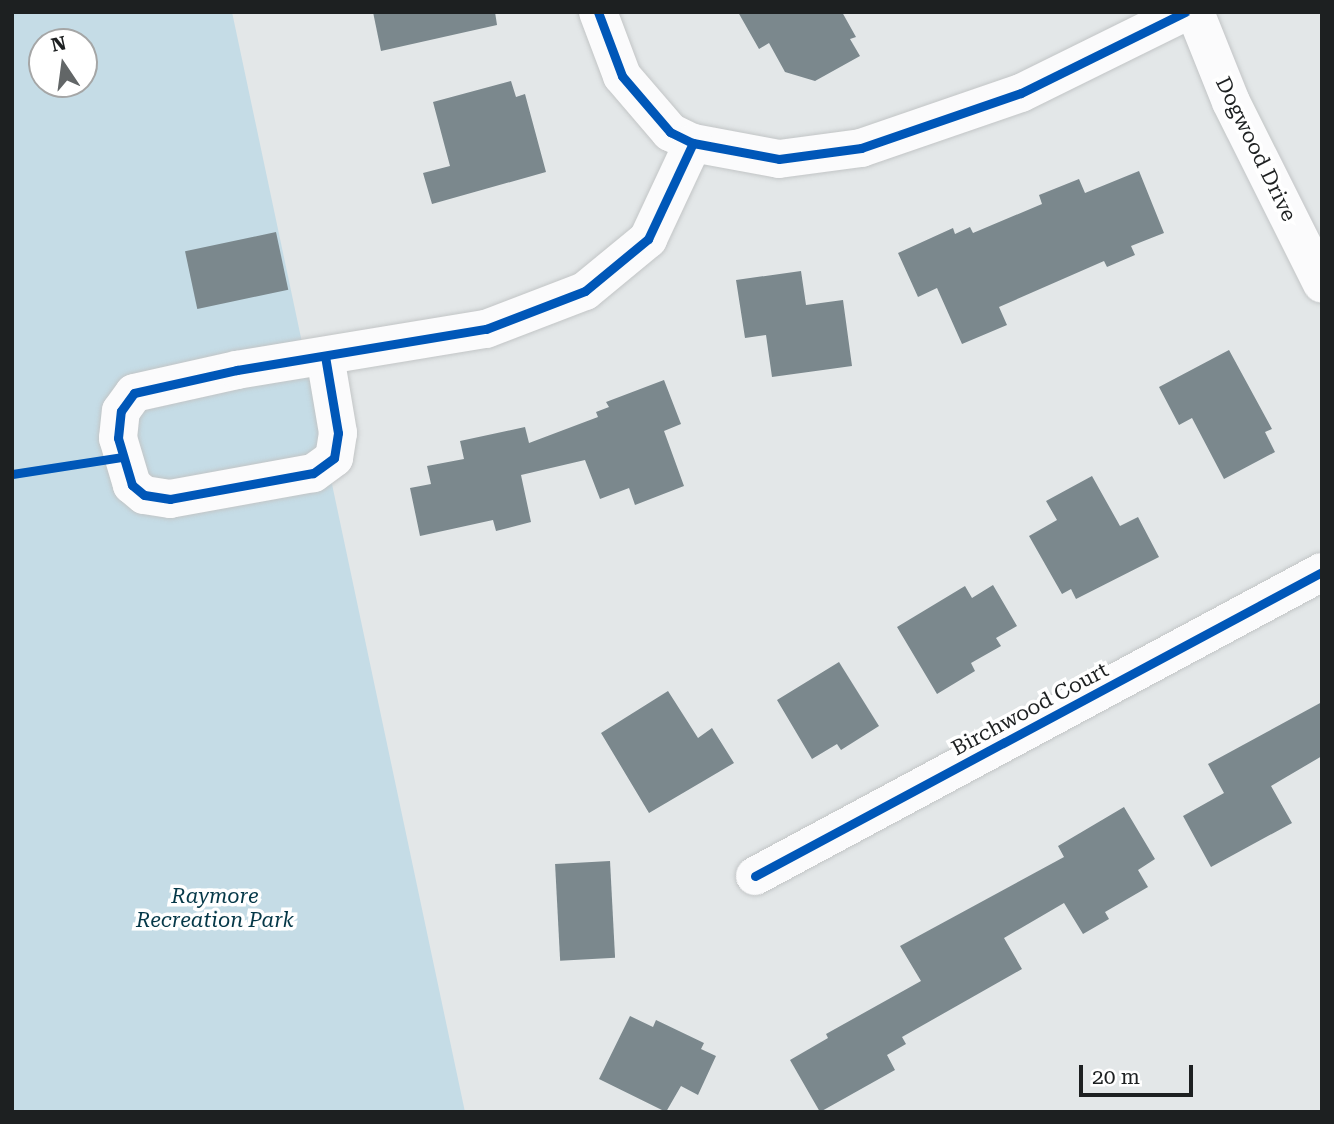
<!DOCTYPE html>
<html>
<head>
<meta charset="utf-8">
<style>
	body { margin:0 }
	#map { position:relative; width:1334px; height:1124px; overflow:hidden; background:#e3e7e8; font-family:"Roboto Serif",serif }
	div>[style] { position:absolute }
	.green>* { inset:0; background:#c5dce6 }
	.building>* { inset:0; background:#7b888d; transform-origin:0 0 }
	.roads { filter:drop-shadow(0 0 2px #c2c5c6) drop-shadow(0 0 2px #c2c5c6) }
	.minor>* { height:38px; margin:-19px; padding:0 19px; transform-origin:19px; border-radius:19px; background:#fbfbfc }
	.cycleway>* { height:9px; margin:-4.5px; padding:0 4.5px; transform-origin:4.5px; border-radius:4.5px; background:#0057b8 }
	span { translate:-50% -50%; white-space:nowrap; text-align:center; line-height:1.15; -webkit-text-stroke:7px #fff; paint-order:stroke }
	.street-label { font-size:21px; color:#1d2021 }
	.park-label { font-size:21px; color:#053848; font-style:italic }
	.frame { position:absolute; inset:0; border:14px solid #1d2021; pointer-events:none }
	.north { position:absolute; left:28px; top:28px; width:70px; height:70px; box-sizing:border-box; background:#fff; border:2px solid #a5a6a6; border-radius:50%; rotate:347deg; font-size:19px; font-weight:700; line-height:28px; text-align:center; color:#1d2021 }
	.north::after { content:''; display:block; margin:auto; width:24px; height:32px; background:#626667; clip-path:polygon(50% 0,100% 100%,50% 72%,0 100%) }
	.scale { position:absolute; left:1079px; top:1065px; width:114px; height:32px; box-sizing:border-box; border:4px solid #1d2021; border-top:0; padding-left:9px; font-size:21px; line-height:24px; white-space:nowrap; color:#1d2021; -webkit-text-stroke:5px #fff; paint-order:stroke }
</style>
</head>
<body>
<div id="map">
	<div class="green">
		<div style="clip-path:polygon(evenodd,12px 12px,232px 12px,465px 1112px,12px 1112px,12px 12px,42px 42px,84px 42px,84px 84px,42px 84px,42px 42px)"></div>
	</div>
	<div class="building">
		<div style="clip-path:polygon(373px 12px,495px 12px,497px 25px,381px 51px)"></div>
		<div style="clip-path:polygon(738px 12px,842px 12px,856px 37px,850px 39px,860px 56px,815px 81px,785px 72px,769px 43px,759px 49px)"></div>
		<div style="clip-path:polygon(511px 81px,516px 97px,525px 94px,546px 172px,432px 204px,423px 173px,450px 166px,433px 102px)"></div>
		<div style="clip-path:polygon(1139px 171px,1164px 233px,1131px 246px,1135px 255px,1107px 267px,1104px 261px,999px 307px,1007px 325px,962px 344px,937px 288px,918px 297px,898px 253px,953px 228px,955px 234px,970px 227px,973px 233px,1042px 204px,1039px 195px,1079px 179px,1085px 193px)"></div>
		<div style="left:276px;top:232px;width:59px;height:93px;rotate:78deg"></div>
		<div style="clip-path:polygon(801px 271px,806px 305px,843px 300px,852px 366px,772px 377px,766px 335px,745px 338px,736px 280px)"></div>
		<div style="clip-path:polygon(1229px 350px,1272px 429px,1265px 432px,1275px 452px,1224px 479px,1192px 418px,1179px 425px,1159px 387px)"></div>
		<div style="clip-path:polygon(664px 380px,681px 424px,664px 431px,684px 486px,635px 505px,629px 488px,600px 499px,585px 460px,521px 475px,531px 522px,496px 531px,493px 520px,420px 536px,410px 488px,431px 484px,427px 466px,464px 459px,460px 441px,525px 427px,529px 443px,598px 417px,596px 412px,609px 407px,606px 402px)"></div>
		<div style="clip-path:polygon(1092px 476px,1120px 526px,1138px 517px,1159px 557px,1076px 599px,1071px 589px,1062px 594px,1029px 536px,1057px 520px,1046px 501px)"></div>
		<div style="clip-path:polygon(993px 585px,1017px 626px,996px 638px,1001px 646px,971px 663px,975px 671px,937px 694px,897px 627px,965px 586px,972px 598px)"></div>
		<div style="clip-path:polygon(839px 662px,879px 726px,841px 750px,837px 744px,812px 759px,777px 700px)"></div>
		<div style="clip-path:polygon(668px 691px,698px 738px,712px 728px,734px 763px,649px 813px,601px 733px)"></div>
		<div style="clip-path:polygon(1322px 702px,1322px 756px,1271px 786px,1292px 823px,1211px 867px,1183px 816px,1224px 793px,1208px 764px)"></div>
		<div style="clip-path:polygon(1124px 807px,1155px 859px,1138px 870px,1148px 887px,1105px 912px,1109px 919px,1083px 934px,1064px 903px,1004px 938px,1022px 969px,902px 1037px,906px 1044px,887px 1055px,895px 1070px,820px 1112px,790px 1060px,828px 1038px,826px 1034px,921px 981px,900px 946px,1064px 857px,1058px 846px)"></div>
		<div style="left:610px;top:861px;width:97px;height:55px;rotate:87deg"></div>
		<div style="clip-path:polygon(630px 1016px,653px 1027px,656px 1020px,704px 1043px,701px 1049px,716px 1056px,698px 1095px,681px 1086px,666px 1112px,599px 1079px)"></div>
	</div>
	<div class="roads">
		<div class="minor">
			<div style="left:598px;top:12px;width:68px;rotate:69.4deg"></div>
			<div style="left:622px;top:76px;width:74px;rotate:49.4deg"></div>
			<div style="left:670px;top:132px;width:25px;rotate:26deg"></div>
			<div style="left:693px;top:143px;width:87px;rotate:10.5deg"></div>
			<div style="left:779px;top:159px;width:83px;rotate:-7.6deg"></div>
			<div style="left:861px;top:148px;width:169px;rotate:-19deg"></div>
			<div style="left:1021px;top:93px;width:183px;rotate:-26.3deg"></div>
			<div style="left:1195px;top:12px;width:97px;rotate:68.2deg"></div>
			<div style="left:1231px;top:102px;width:203px;rotate:63.4deg"></div>
			<div style="left:325px;top:356px;width:78px;rotate:80.4deg"></div>
			<div style="left:338px;top:433px;width:25px;rotate:99deg"></div>
			<div style="left:334px;top:458px;width:26px;rotate:144deg"></div>
			<div style="left:313px;top:473px;width:145px;rotate:169.7deg"></div>
			<div style="left:170px;top:499px;width:26px;rotate:-171deg"></div>
			<div style="left:144px;top:495px;width:16px;rotate:-140deg"></div>
			<div style="left:132px;top:485px;width:49px;rotate:-106.6deg"></div>
			<div style="left:118px;top:438px;width:27px;rotate:-84deg"></div>
			<div style="left:121px;top:411px;width:22px;rotate:-54deg"></div>
			<div style="left:134px;top:393px;width:106px;rotate:-12.6deg"></div>
			<div style="left:237px;top:370px;width:252px;rotate:-9.4deg"></div>
			<div style="left:486px;top:329px;width:106px;rotate:-21deg"></div>
			<div style="left:585px;top:291px;width:82px;rotate:-39.5deg"></div>
			<div style="left:648px;top:239px;width:106px;rotate:-64.9deg"></div>
			<div style="left:755px;top:876px;width:643px;rotate:-28.2deg"></div>
		</div>
	</div>
	<div class="cycleway">
		<div style="left:598px;top:12px;width:68px;rotate:69.4deg"></div>
		<div style="left:622px;top:76px;width:74px;rotate:49.4deg"></div>
		<div style="left:670px;top:132px;width:25px;rotate:26deg"></div>
		<div style="left:693px;top:143px;width:87px;rotate:10.5deg"></div>
		<div style="left:779px;top:159px;width:83px;rotate:-7.6deg"></div>
		<div style="left:861px;top:148px;width:169px;rotate:-19deg"></div>
		<div style="left:1021px;top:93px;width:183px;rotate:-26.3deg"></div>
		<div style="left:325px;top:356px;width:78px;rotate:80.4deg"></div>
		<div style="left:338px;top:433px;width:25px;rotate:99deg"></div>
		<div style="left:334px;top:458px;width:26px;rotate:144deg"></div>
		<div style="left:313px;top:473px;width:145px;rotate:169.7deg"></div>
		<div style="left:170px;top:499px;width:26px;rotate:-171deg"></div>
		<div style="left:144px;top:495px;width:16px;rotate:-140deg"></div>
		<div style="left:132px;top:485px;width:49px;rotate:-106.6deg"></div>
		<div style="left:118px;top:438px;width:27px;rotate:-84deg"></div>
		<div style="left:121px;top:411px;width:22px;rotate:-54deg"></div>
		<div style="left:134px;top:393px;width:106px;rotate:-12.6deg"></div>
		<div style="left:237px;top:370px;width:252px;rotate:-9.4deg"></div>
		<div style="left:486px;top:329px;width:106px;rotate:-21deg"></div>
		<div style="left:585px;top:291px;width:82px;rotate:-39.5deg"></div>
		<div style="left:648px;top:239px;width:106px;rotate:-64.9deg"></div>
		<div style="left:12px;top:474px;width:111px;rotate:-8.8deg"></div>
		<div style="left:755px;top:876px;width:643px;rotate:-28.2deg"></div>
	</div>
	<div class="street-label">
		<span style="left:1256px;top:149px;rotate:64deg">Dogwood Drive</span>
		<span style="left:1030px;top:709px;rotate:-28deg">Birchwood Court</span>
	</div>
	<div class="park-label">
		<span style="left:215px;top:908px">Raymore<br>Recreation Park</span>
	</div>
	<div class="frame"></div>
	<div class="north">N</div>
	<div class="scale">20 m</div>
</div>
</body>
</html>
